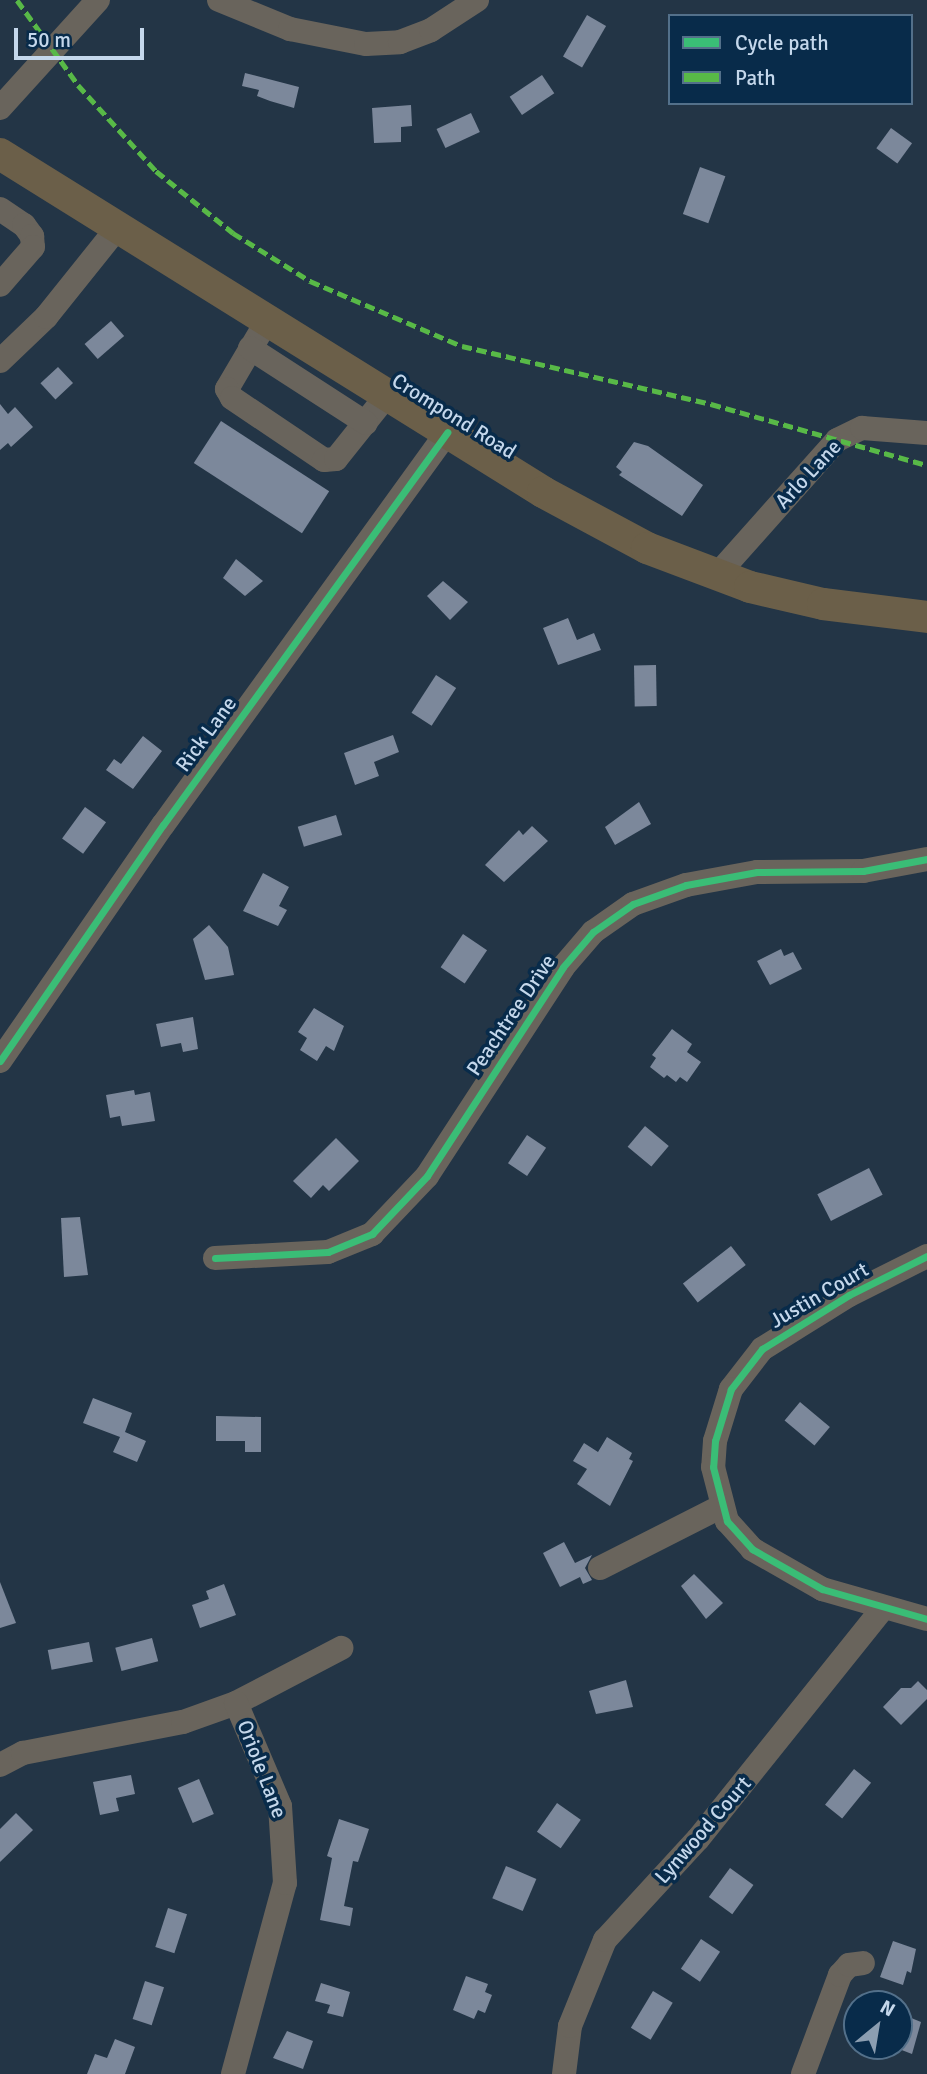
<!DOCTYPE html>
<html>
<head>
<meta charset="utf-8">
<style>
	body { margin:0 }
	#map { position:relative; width:927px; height:2074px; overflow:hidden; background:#233546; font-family:Signika,sans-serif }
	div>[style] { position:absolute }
	.building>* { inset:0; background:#7c889b; transform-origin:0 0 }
	.minor>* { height:24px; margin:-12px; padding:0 12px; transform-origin:12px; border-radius:12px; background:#69645c }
	.major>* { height:32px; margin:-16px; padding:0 16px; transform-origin:16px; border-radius:16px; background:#6b5f49 }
	.quiet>* { height:5px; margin-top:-2.5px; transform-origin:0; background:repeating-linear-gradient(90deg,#58b947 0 10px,transparent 0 15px) }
	.cycleway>* { height:7px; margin:-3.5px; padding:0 3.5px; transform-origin:3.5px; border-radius:3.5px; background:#3abd76 }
	span { translate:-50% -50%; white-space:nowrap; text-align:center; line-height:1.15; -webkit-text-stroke:7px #082b4a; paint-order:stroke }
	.street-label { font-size:21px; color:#c4d7eb }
	.legend { position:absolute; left:668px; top:14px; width:245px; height:91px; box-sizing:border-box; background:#082b4a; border:2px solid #53708a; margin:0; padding:9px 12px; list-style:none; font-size:21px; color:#c4d7eb }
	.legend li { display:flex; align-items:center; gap:14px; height:35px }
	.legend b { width:35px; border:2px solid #53708a }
	.north { position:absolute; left:843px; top:1990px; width:70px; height:70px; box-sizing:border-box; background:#082b4a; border:2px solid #53708a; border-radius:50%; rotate:30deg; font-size:19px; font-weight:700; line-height:28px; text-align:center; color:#c4d7eb }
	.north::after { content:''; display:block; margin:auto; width:24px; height:32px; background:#8c9eb1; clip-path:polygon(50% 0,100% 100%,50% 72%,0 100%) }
	.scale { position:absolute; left:14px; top:28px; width:130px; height:32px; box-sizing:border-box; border:4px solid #c4d7eb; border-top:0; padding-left:9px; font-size:21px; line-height:24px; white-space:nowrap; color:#c4d7eb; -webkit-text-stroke:5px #082b4a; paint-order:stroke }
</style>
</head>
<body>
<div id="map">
	<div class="building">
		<div style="left:587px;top:15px;width:22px;height:48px;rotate:30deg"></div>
		<div style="clip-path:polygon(245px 73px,299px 87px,294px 108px,270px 101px,257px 96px,259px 90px,242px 86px)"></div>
		<div style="left:542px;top:75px;width:22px;height:39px;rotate:56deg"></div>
		<div style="clip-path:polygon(411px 105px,412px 126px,401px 127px,401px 142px,374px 143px,372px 108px)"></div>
		<div style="left:471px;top:113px;width:21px;height:38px;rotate:65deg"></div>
		<div style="left:891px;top:128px;width:26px;height:25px;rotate:36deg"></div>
		<div style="left:700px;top:167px;width:27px;height:50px;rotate:20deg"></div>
		<div style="left:111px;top:321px;width:20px;height:35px;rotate:49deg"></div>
		<div style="left:58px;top:367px;width:22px;height:24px;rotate:47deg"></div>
		<div style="clip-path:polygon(0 404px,8px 414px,15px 407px,33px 427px,11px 447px,8px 443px,0 450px)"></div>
		<div style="left:221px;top:421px;width:129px;height:50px;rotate:33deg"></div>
		<div style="clip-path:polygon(634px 442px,648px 446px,703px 485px,682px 516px,619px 475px,622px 472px,616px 467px)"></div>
		<div style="clip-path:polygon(236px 559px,263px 581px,245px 596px,223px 578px)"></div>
		<div style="clip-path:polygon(443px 581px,468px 602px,450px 620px,427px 596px)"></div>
		<div style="clip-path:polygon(568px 618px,577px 640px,594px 633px,601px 650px,558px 665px,543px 628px)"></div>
		<div style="left:656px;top:665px;width:41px;height:22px;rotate:89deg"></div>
		<div style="left:436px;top:675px;width:24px;height:45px;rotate:33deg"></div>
		<div style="clip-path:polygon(393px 735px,399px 752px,374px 762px,379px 776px,355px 785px,344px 753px)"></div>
		<div style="clip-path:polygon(143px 736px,162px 751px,133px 789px,106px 770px,114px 759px,121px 764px)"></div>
		<div style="clip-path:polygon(639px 802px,651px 824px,615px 845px,605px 827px)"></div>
		<div style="left:85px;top:807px;width:26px;height:39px;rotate:36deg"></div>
		<div style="left:336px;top:815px;width:21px;height:40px;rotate:73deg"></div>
		<div style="clip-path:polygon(532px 826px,548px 841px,504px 882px,485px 865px,519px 830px,523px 835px)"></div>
		<div style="clip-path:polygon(263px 873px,289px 887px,279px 906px,287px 910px,278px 926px,243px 911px)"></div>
		<div style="clip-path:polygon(209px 925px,228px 947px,234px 975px,205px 980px,193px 939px)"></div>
		<div style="left:463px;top:934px;width:29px;height:40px;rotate:34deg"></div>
		<div style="clip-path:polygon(781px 949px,784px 956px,793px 952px,802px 969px,770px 985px,757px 961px)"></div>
		<div style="clip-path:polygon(314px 1008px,344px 1026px,334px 1051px,326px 1046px,317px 1061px,300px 1050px,307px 1038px,298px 1032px)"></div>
		<div style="clip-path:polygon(193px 1017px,198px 1049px,183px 1052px,181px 1043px,161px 1047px,156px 1024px)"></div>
		<div style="clip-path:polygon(672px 1029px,692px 1044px,687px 1052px,701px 1062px,687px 1082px,680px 1077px,676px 1082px,667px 1075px,664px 1078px,650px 1067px,656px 1058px,652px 1055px)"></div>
		<div style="clip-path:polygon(134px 1090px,135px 1095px,150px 1092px,155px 1121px,122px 1126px,120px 1116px,110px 1118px,106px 1095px)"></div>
		<div style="left:645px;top:1126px;width:31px;height:27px;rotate:40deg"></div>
		<div style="left:527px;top:1135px;width:23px;height:34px;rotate:34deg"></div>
		<div style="clip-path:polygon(336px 1138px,359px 1161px,329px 1191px,323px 1185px,311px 1198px,293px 1181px)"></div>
		<div style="left:869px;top:1168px;width:30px;height:58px;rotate:63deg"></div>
		<div style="clip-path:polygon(80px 1217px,88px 1275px,64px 1277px,61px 1218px)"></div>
		<div style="left:731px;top:1246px;width:24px;height:61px;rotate:52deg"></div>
		<div style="clip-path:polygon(93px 1398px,132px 1413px,125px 1432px,146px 1441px,137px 1462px,113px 1452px,120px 1437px,83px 1423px)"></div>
		<div style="left:800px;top:1402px;width:39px;height:24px;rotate:40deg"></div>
		<div style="clip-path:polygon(216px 1416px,261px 1417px,261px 1452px,245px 1452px,245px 1441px,216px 1441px)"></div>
		<div style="clip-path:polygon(607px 1437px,632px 1453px,629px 1459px,633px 1461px,610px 1506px,577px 1484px,587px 1469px,573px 1461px,584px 1443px,598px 1452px)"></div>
		<div style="clip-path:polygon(564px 1542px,575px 1563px,592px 1555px,585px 1568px,592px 1580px,583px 1584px,580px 1577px,560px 1587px,543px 1553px)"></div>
		<div style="clip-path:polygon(694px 1574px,723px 1603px,706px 1619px,681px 1586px)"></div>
		<div style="clip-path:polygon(0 1582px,16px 1623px,0 1628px)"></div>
		<div style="clip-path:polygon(224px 1584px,236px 1615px,200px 1628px,192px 1605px,209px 1599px,206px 1591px)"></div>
		<div style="left:152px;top:1638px;width:24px;height:38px;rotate:75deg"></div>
		<div style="left:89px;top:1642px;width:20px;height:42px;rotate:79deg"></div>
		<div style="clip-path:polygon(626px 1680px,633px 1707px,596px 1714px,589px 1691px)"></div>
		<div style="clip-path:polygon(918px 1681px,927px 1690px,927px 1699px,901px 1725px,883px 1707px,901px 1688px,911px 1688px)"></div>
		<div style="left:854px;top:1769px;width:22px;height:46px;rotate:39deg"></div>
		<div style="clip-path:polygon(131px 1775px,135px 1794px,116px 1798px,119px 1811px,100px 1815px,93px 1782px)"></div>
		<div style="left:199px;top:1779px;width:38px;height:23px;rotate:67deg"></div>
		<div style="left:557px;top:1803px;width:29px;height:35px;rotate:35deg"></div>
		<div style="clip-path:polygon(16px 1813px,33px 1830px,0 1862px,0 1829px)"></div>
		<div style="clip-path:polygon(339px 1819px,369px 1829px,358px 1862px,353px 1861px,344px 1906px,353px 1908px,350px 1926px,320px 1920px,332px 1858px,327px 1856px)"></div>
		<div style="left:506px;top:1866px;width:33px;height:35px;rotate:23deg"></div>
		<div style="left:730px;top:1868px;width:29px;height:36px;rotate:36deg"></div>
		<div style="left:168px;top:1908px;width:20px;height:41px;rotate:18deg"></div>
		<div style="left:701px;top:1939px;width:23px;height:36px;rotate:34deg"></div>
		<div style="clip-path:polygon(893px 1941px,916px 1949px,911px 1973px,907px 1971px,903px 1985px,880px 1977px)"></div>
		<div style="clip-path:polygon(466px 1976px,488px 1984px,485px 1992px,492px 1995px,485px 2013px,478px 2010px,474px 2019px,453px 2010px)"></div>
		<div style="left:145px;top:1981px;width:20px;height:40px;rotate:18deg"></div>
		<div style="clip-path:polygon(321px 1983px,350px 1992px,343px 2017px,327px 2013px,330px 2005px,315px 2001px)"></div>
		<div style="left:653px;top:1991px;width:23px;height:43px;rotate:31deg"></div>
		<div style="clip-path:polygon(899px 2013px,921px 2022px,912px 2054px,899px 2049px)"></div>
		<div style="clip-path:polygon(287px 2031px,313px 2041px,303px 2069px,273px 2058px)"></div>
		<div style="clip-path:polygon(115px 2039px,135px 2047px,125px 2074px,87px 2074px,95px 2054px,107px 2058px)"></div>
	</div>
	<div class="minor">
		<div style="left:219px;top:0;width:77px;rotate:22.2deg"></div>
		<div style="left:290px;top:29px;width:77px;rotate:11.2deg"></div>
		<div style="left:366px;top:44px;width:34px;rotate:-3deg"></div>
		<div style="left:400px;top:42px;width:33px;rotate:-21deg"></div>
		<div style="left:431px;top:30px;width:55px;rotate:-33.1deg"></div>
		<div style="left:0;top:108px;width:146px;rotate:-47.8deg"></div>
		<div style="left:0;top:209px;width:29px;rotate:34deg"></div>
		<div style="left:24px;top:225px;width:14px;rotate:54deg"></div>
		<div style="left:32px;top:236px;width:11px;rotate:85deg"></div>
		<div style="left:33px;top:247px;width:50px;rotate:131deg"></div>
		<div style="left:267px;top:321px;width:79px;rotate:120.5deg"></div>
		<div style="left:227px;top:389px;width:10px;rotate:61deg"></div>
		<div style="left:232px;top:398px;width:111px;rotate:34deg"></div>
		<div style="left:324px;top:460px;width:12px;rotate:-5deg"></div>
		<div style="left:336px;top:459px;width:82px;rotate:-51.4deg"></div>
		<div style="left:250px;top:348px;width:138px;rotate:32.9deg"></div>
		<div style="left:0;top:361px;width:64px;rotate:-43.7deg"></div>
		<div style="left:46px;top:317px;width:115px;rotate:-51.3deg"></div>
		<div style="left:716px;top:576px;width:182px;rotate:-48.3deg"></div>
		<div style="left:837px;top:440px;width:28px;rotate:-26deg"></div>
		<div style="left:862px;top:428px;width:65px;rotate:4.4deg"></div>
		<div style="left:0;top:1061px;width:287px;rotate:-55.4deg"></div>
		<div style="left:163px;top:825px;width:485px;rotate:-54.1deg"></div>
		<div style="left:927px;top:1256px;width:87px;rotate:153.4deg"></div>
		<div style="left:849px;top:1295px;width:102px;rotate:148.2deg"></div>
		<div style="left:762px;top:1349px;width:51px;rotate:127.8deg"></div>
		<div style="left:731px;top:1389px;width:54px;rotate:107.1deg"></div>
		<div style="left:715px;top:1441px;width:26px;rotate:94deg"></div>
		<div style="left:713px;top:1467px;width:56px;rotate:75.5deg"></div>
		<div style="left:727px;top:1521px;width:38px;rotate:48deg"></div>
		<div style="left:752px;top:1549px;width:81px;rotate:29.7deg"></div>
		<div style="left:822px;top:1589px;width:109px;rotate:15.9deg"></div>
		<div style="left:215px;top:1258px;width:113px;rotate:-3deg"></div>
		<div style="left:328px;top:1252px;width:48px;rotate:-22.2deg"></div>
		<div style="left:372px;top:1234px;width:80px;rotate:-46.5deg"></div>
		<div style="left:427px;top:1176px;width:249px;rotate:-56.9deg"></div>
		<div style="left:563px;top:967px;width:46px;rotate:-49.4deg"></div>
		<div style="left:593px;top:932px;width:49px;rotate:-35deg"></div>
		<div style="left:633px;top:904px;width:56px;rotate:-19.7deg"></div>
		<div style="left:686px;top:885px;width:72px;rotate:-10.4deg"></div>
		<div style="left:757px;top:872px;width:106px;rotate:-0.5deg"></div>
		<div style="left:863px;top:871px;width:65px;rotate:-10.6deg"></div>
		<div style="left:600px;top:1568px;width:137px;rotate:-26.9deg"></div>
		<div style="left:0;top:1765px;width:26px;rotate:-28deg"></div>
		<div style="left:23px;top:1753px;width:163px;rotate:-11deg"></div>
		<div style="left:183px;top:1722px;width:56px;rotate:-19.7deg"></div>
		<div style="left:236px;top:1703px;width:119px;rotate:-27.6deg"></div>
		<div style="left:233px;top:2074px;width:198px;rotate:-74.8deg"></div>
		<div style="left:285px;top:1883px;width:77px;rotate:-93.7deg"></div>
		<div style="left:280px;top:1806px;width:112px;rotate:-113.1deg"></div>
		<div style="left:564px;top:2074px;width:48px;rotate:-82.9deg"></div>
		<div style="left:570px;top:2026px;width:93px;rotate:-67.9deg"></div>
		<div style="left:605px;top:1940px;width:137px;rotate:-47.4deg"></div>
		<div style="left:698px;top:1839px;width:297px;rotate:-51.3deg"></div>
		<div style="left:803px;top:2074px;width:106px;rotate:-69.5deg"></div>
		<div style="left:840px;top:1975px;width:13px;rotate:-48deg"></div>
		<div style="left:849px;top:1965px;width:14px;rotate:-8deg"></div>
	</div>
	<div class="major">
		<div style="left:0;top:154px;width:640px;rotate:31.9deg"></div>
		<div style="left:543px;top:492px;width:118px;rotate:28.3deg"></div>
		<div style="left:647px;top:548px;width:110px;rotate:20.7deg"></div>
		<div style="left:750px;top:587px;width:75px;rotate:13.1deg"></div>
		<div style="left:823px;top:604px;width:105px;rotate:7.1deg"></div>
	</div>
	<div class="quiet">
		<div style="left:17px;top:0;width:105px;rotate:54.3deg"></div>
		<div style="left:78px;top:85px;width:116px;rotate:47.8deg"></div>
		<div style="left:156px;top:171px;width:99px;rotate:38.8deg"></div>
		<div style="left:233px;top:233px;width:91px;rotate:31.9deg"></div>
		<div style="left:310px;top:281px;width:165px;rotate:23.2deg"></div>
		<div style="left:462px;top:346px;width:256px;rotate:13.1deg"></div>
		<div style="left:711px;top:404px;width:224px;rotate:15.8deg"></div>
	</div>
	<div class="cycleway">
		<div style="left:0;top:1061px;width:287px;rotate:-55.4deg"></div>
		<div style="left:163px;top:825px;width:485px;rotate:-54.1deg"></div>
		<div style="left:927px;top:1256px;width:87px;rotate:153.4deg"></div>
		<div style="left:849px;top:1295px;width:102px;rotate:148.2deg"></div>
		<div style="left:762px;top:1349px;width:51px;rotate:127.8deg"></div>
		<div style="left:731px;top:1389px;width:54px;rotate:107.1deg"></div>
		<div style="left:715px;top:1441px;width:26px;rotate:94deg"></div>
		<div style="left:713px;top:1467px;width:56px;rotate:75.5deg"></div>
		<div style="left:727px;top:1521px;width:38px;rotate:48deg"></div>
		<div style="left:752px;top:1549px;width:81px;rotate:29.7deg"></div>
		<div style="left:822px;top:1589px;width:109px;rotate:15.9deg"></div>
		<div style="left:215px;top:1258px;width:113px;rotate:-3deg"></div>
		<div style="left:328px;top:1252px;width:48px;rotate:-22.2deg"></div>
		<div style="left:372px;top:1234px;width:80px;rotate:-46.5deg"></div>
		<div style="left:427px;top:1176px;width:249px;rotate:-56.9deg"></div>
		<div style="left:563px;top:967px;width:46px;rotate:-49.4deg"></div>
		<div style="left:593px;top:932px;width:49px;rotate:-35deg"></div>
		<div style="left:633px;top:904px;width:56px;rotate:-19.7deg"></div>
		<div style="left:686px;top:885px;width:72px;rotate:-10.4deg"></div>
		<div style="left:757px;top:872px;width:106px;rotate:-0.5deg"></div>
		<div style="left:863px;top:871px;width:65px;rotate:-10.6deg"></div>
	</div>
	<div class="street-label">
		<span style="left:454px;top:416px;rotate:32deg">Crompond Road</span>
		<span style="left:808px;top:474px;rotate:-47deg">Arlo Lane</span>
		<span style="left:206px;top:734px;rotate:-54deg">Rick Lane</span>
		<span style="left:511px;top:1015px;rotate:-56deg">Peachtree Drive</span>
		<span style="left:819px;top:1295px;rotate:-30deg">Justin Court</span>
		<span style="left:262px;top:1769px;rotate:69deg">Oriole Lane</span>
		<span style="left:703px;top:1830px;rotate:-49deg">Lynwood Court</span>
	</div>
	<ul class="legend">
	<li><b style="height:9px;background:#3abd76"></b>Cycle path</li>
	<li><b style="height:9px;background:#58b947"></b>Path</li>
	</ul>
	<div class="north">N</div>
	<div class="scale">50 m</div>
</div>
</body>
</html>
